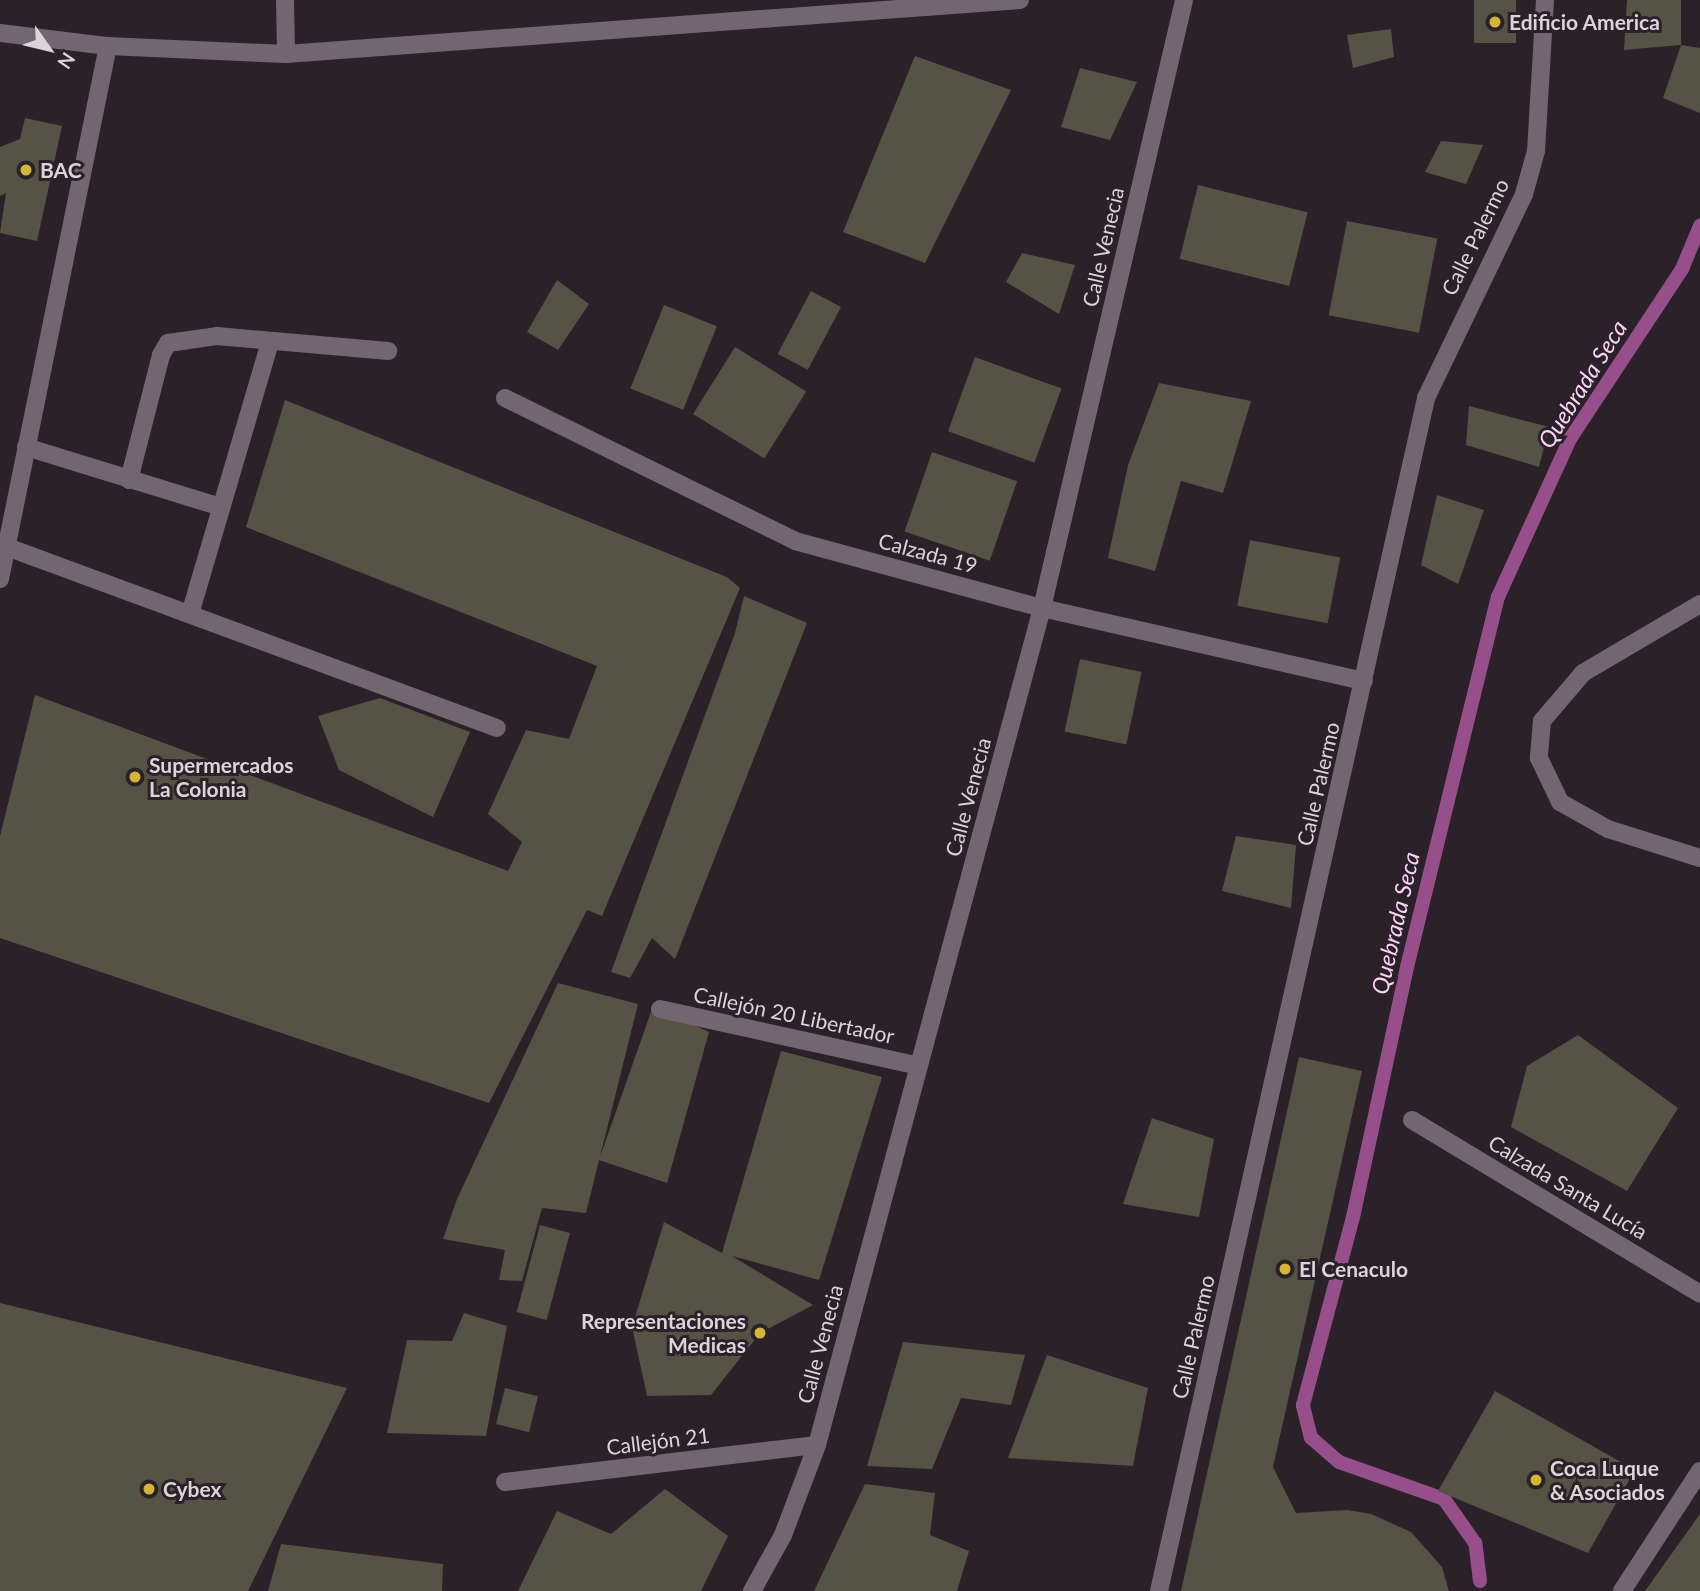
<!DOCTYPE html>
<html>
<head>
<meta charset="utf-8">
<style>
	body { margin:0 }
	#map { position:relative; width:1700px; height:1591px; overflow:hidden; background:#2b2129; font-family:Lato,sans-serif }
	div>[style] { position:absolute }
	.stream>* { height:14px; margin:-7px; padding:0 7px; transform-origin:7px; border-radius:7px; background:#974f8c }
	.building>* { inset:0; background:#555246; transform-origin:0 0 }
	.service>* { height:18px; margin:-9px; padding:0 9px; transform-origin:9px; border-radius:9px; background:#726770 }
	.minor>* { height:18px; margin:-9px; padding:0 9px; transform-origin:9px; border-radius:9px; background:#726770 }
	.tertiary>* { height:18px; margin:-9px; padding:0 9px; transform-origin:9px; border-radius:9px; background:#726770 }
	.dots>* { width:19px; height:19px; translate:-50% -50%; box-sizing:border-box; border:4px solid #2b2129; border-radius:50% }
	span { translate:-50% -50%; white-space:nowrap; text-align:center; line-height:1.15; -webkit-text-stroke:6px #2b2129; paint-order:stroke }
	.poi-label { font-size:21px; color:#dbd5da; font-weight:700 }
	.left { translate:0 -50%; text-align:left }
	.right { translate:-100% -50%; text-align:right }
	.street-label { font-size:21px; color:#dbd5da }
	.water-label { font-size:23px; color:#fdd4f5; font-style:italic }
	.north { position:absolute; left:14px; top:14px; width:70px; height:70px; -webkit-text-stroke:5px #2b2129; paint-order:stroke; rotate:124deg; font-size:19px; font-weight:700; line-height:28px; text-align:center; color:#dbd5da }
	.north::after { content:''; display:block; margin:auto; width:24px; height:32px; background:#dbd5da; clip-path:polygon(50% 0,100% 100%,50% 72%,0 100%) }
</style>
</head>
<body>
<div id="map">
	<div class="stream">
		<div style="left:1480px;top:1581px;width:38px;rotate:-97deg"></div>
		<div style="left:1475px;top:1543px;width:54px;rotate:-125.2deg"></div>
		<div style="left:1444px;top:1499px;width:111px;rotate:-160.6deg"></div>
		<div style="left:1339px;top:1462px;width:37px;rotate:-139deg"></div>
		<div style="left:1311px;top:1438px;width:34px;rotate:-104deg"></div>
		<div style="left:1303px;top:1405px;width:195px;rotate:-75.1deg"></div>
		<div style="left:1353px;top:1217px;width:256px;rotate:-77.8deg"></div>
		<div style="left:1407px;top:967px;width:381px;rotate:-76.2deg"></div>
		<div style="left:1498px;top:597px;width:174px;rotate:-65.5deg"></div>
		<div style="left:1570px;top:439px;width:204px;rotate:-56.6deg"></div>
		<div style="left:1682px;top:269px;width:47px;rotate:-67.3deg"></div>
	</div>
	<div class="building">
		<div style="left:1474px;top:0;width:42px;height:43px"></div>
		<div style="clip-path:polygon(1627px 0,1681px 0,1681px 45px,1624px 50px)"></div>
		<div style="clip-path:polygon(1391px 29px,1394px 57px,1353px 68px,1347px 35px)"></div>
		<div style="clip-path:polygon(1681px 45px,1700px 48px,1700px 113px,1663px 98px)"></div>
		<div style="clip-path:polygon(915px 56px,1011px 90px,925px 263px,843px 232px)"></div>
		<div style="clip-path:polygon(1080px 68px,1137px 82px,1110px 140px,1061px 127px)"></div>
		<div style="clip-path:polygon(25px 118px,62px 126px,37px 241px,0 233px,6px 193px,0 196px,0 147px,20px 139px)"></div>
		<div style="clip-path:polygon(1441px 141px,1483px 145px,1466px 184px,1425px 172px)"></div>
		<div style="left:1198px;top:185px;width:113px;height:76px;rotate:14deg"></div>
		<div style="left:1347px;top:221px;width:92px;height:96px;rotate:11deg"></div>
		<div style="clip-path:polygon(1022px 253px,1075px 265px,1059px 314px,1006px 282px)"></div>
		<div style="clip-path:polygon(557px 280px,589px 304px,558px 350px,527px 332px)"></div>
		<div style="left:811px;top:291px;width:34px;height:71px;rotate:28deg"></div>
		<div style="left:664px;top:305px;width:57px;height:90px;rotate:22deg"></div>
		<div style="left:735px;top:347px;width:84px;height:79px;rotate:32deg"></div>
		<div style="left:975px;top:357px;width:92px;height:79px;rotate:20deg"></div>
		<div style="clip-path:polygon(1159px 383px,1251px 401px,1223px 493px,1181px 481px,1155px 571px,1108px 558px,1128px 465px)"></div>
		<div style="clip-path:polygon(285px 400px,727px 577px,740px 588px,602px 916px,587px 910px,489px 1103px,0 938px,0 836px,35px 695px,508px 871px,522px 842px,488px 814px,526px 730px,569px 739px,597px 666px,246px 527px)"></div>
		<div style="clip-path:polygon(1469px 406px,1549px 427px,1539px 467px,1466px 445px)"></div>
		<div style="left:932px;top:452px;width:90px;height:84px;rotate:19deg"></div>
		<div style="clip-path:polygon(1437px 495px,1484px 510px,1458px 584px,1421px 565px)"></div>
		<div style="left:1250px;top:540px;width:92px;height:67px;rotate:11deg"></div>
		<div style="clip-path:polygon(744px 596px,807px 623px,675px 959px,652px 938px,630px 978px,611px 972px,735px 633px)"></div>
		<div style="left:1080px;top:659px;width:63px;height:74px;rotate:12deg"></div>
		<div style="clip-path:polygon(380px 698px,470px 732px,433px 817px,339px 770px,318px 716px)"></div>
		<div style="clip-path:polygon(1236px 836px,1296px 845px,1291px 908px,1222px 891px)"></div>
		<div style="clip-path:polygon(558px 983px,638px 1004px,600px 1157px,653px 1006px,709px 1032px,667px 1183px,599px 1160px,586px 1213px,542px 1208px,522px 1281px,499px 1280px,505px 1250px,443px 1239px,457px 1199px)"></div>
		<div style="clip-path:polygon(1578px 1035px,1678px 1108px,1627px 1191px,1511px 1127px,1527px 1066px)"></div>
		<div style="clip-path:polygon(781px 1051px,882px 1077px,819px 1280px,732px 1256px,813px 1305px,760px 1333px,711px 1395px,647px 1396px,632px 1327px,664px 1222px,722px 1253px)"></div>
		<div style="clip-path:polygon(1299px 1057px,1362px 1071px,1273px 1467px,1296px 1513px,1347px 1510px,1371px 1514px,1411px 1532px,1442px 1567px,1449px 1591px,1181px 1591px)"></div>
		<div style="clip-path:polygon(1152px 1118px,1214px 1139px,1199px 1217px,1123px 1204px)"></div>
		<div style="left:540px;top:1225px;width:31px;height:90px;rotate:15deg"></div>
		<div style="clip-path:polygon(0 1303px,347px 1388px,248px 1591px,0 1591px)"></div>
		<div style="clip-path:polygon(464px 1313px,507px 1326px,486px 1436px,387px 1433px,407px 1340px,452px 1341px)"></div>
		<div style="clip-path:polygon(903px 1342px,1025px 1355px,1011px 1405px,961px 1398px,932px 1469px,867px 1466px)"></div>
		<div style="clip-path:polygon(1047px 1355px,1148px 1388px,1133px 1466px,1008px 1458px)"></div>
		<div style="left:505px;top:1388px;width:34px;height:37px;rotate:14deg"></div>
		<div style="clip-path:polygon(1495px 1391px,1635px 1470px,1588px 1553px,1438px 1491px)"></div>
		<div style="clip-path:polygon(865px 1484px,935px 1493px,930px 1535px,969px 1551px,957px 1591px,814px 1591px)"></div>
		<div style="clip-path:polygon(665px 1489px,728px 1536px,701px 1591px,518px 1591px,557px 1511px,611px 1534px)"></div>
		<div style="clip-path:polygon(1700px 1514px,1700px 1591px,1645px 1591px)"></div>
		<div style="clip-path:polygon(281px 1544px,443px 1564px,442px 1591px,268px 1591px)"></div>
	</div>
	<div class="service">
		<div style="left:26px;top:447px;width:204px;rotate:17.1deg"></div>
		<div style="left:129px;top:480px;width:129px;rotate:-75.6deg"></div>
		<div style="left:161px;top:355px;width:14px;rotate:-60deg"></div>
		<div style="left:168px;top:343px;width:49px;rotate:-8.1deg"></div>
		<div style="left:217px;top:336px;width:172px;rotate:5deg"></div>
		<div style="left:7px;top:547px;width:522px;rotate:20.27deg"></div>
		<div style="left:190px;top:614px;width:284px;rotate:-73.6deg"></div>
	</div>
	<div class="minor">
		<div style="left:285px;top:0;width:54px;rotate:88.9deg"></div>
		<div style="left:505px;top:398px;width:323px;rotate:26.2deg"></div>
		<div style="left:795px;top:541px;width:256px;rotate:15.2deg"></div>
		<div style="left:1042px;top:608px;width:330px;rotate:12.8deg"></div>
		<div style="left:0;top:579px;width:544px;rotate:-78.55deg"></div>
		<div style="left:1700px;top:604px;width:136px;rotate:149.5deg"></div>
		<div style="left:1583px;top:673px;width:63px;rotate:130.5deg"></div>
		<div style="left:1542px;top:721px;width:37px;rotate:95deg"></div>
		<div style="left:1539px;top:758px;width:49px;rotate:64.5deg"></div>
		<div style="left:1560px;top:802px;width:55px;rotate:29.4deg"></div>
		<div style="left:1608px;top:829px;width:96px;rotate:17.5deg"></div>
		<div style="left:660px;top:1009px;width:265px;rotate:12.4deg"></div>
		<div style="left:1412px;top:1120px;width:336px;rotate:31.1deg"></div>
		<div style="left:505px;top:1482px;width:314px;rotate:-6.8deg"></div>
		<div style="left:752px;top:1591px;width:64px;rotate:-61deg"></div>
		<div style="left:783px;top:1535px;width:96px;rotate:-69.3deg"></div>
		<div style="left:817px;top:1445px;width:867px;rotate:-74.95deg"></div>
		<div style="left:1042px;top:608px;width:624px;rotate:-76.85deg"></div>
		<div style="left:1159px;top:1591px;width:1223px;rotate:-77.38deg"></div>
		<div style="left:1426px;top:398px;width:226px;rotate:-64.3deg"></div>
		<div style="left:1524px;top:194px;width:45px;rotate:-74.4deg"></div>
		<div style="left:1536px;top:151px;width:151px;rotate:-86.6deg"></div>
		<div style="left:1622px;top:1591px;width:143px;rotate:-57deg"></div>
	</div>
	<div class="tertiary">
		<div style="left:0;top:33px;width:109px;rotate:6.9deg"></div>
		<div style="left:108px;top:46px;width:178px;rotate:2.6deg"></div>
		<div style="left:286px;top:54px;width:736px;rotate:-4.21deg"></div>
	</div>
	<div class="dots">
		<div style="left:1495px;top:22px;background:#d5b535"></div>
		<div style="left:26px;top:170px;background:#d5b535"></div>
		<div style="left:135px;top:777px;background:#d5b535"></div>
		<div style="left:1285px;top:1269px;background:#d5b535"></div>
		<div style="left:760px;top:1333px;background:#d5b535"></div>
		<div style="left:1536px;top:1480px;background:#d5b535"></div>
		<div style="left:149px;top:1489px;background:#d5b535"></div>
	</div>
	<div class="poi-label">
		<span class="left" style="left:1509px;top:22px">Edificio America</span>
		<span class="left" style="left:40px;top:170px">BAC</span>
		<span class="left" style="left:149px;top:777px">Supermercados<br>La Colonia</span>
		<span class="left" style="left:1299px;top:1269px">El Cenaculo</span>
		<span class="right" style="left:746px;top:1333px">Representaciones<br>Medicas</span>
		<span class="left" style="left:1550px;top:1480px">Coca Luque<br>&amp; Asociados</span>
		<span class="left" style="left:163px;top:1489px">Cybex</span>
	</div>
	<div class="street-label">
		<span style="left:1475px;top:237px;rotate:-64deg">Calle Palermo</span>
		<span style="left:1103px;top:247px;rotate:-77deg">Calle Venecia</span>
		<span style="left:928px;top:553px;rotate:15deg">Calzada 19</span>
		<span style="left:1318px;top:784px;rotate:-77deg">Calle Palermo</span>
		<span style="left:968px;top:797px;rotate:-75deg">Calle Venecia</span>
		<span style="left:794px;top:1015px;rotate:12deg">Callejón 20 Libertador</span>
		<span style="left:1568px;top:1187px;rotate:31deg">Calzada Santa Lucía</span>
		<span style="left:1193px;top:1337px;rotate:-77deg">Calle Palermo</span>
		<span style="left:820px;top:1344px;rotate:-75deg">Calle Venecia</span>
		<span style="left:658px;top:1441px;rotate:-7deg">Callejón 21</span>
	</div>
	<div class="water-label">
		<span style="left:1582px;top:384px;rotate:-58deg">Quebrada Seca</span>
		<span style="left:1395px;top:923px;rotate:-77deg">Quebrada Seca</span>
	</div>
	<div class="north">N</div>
</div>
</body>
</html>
